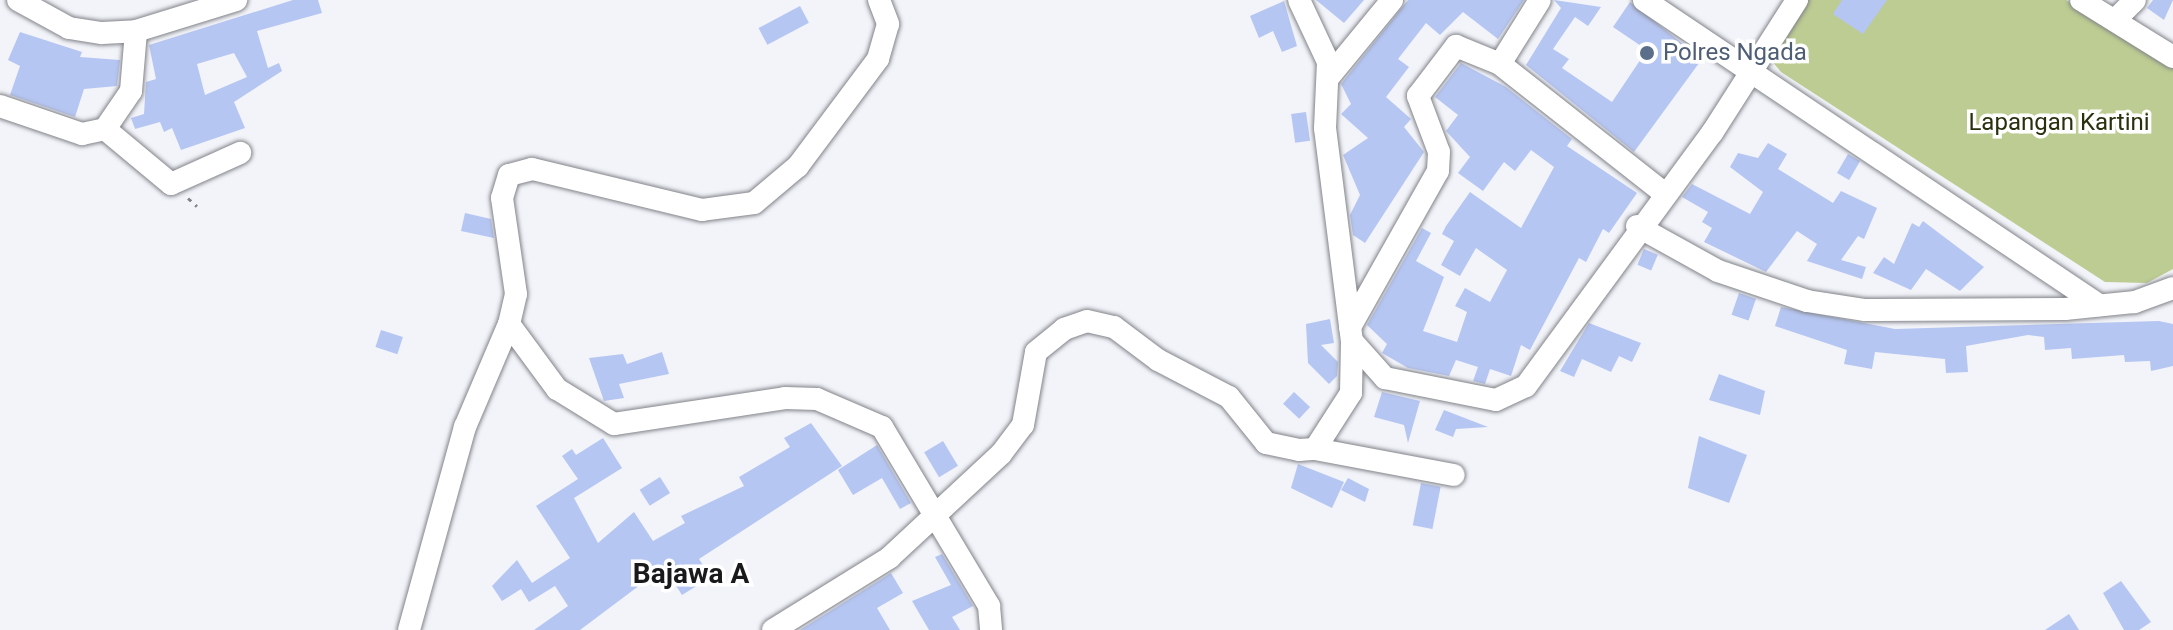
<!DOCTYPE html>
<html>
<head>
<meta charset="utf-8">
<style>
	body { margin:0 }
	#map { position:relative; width:2173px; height:630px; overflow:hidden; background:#f2f4fa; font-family:Roboto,sans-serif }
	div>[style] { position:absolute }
	.green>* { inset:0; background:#bccc92 }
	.building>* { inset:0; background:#b6c6f2; transform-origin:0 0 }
	.path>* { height:3px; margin-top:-1.5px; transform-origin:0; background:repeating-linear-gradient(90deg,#838589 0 4px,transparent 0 10px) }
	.roads { filter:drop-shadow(0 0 2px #818388) drop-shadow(0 0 2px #818388) }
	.minor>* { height:22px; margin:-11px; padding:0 11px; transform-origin:11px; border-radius:11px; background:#fff }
	.dots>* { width:22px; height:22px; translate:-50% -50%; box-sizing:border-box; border:4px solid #fff; border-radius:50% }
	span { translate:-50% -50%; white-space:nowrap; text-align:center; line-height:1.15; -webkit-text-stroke:7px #fff; paint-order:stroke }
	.service-label { font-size:24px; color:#4e5e75 }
	.left { translate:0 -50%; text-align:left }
	.park-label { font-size:24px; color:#28300d }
	.quarter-label { font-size:28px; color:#18191b; font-weight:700 }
</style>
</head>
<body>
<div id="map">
	<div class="green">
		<div style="clip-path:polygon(1791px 0,2066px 0,2173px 66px,2173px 269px,2147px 283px,2105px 282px,1781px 72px,1766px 54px)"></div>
	</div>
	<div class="building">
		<div style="clip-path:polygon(evenodd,293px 0,318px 0,322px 13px,257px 31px,268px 68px,279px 63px,282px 71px,234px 102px,245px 128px,181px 150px,172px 128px,164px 132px,160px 122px,135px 129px,131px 118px,144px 114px,146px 82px,156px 79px,149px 45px,293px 0,234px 53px,247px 77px,205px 95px,197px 64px,234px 53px)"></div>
		<div style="clip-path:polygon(1316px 0,1364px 0,1344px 23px)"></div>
		<div style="clip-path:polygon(1408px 0,1524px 0,1498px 39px,1463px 12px,1440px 35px,1426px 23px,1398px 59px,1409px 67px,1386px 97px,1411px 119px,1404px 127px,1424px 152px,1365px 243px,1353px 235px,1350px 215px,1360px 195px,1343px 155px,1368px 138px,1341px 114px,1351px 104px,1341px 84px)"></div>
		<div style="clip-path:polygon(1554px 0,1601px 7px,1588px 26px,1575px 17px,1553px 49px,1569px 59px,1562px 68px,1612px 102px,1647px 50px,1613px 27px,1630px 2px,1702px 59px,1634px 152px,1526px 65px,1561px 8px)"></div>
		<div style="clip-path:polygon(1842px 0,1887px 0,1863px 34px,1833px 14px)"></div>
		<div style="clip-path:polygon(2153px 0,2173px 0,2164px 20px,2147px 8px)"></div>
		<div style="clip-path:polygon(1284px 1px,1297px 46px,1282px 52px,1273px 31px,1259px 38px,1250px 16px)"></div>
		<div style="left:800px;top:6px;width:19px;height:47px;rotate:62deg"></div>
		<div style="clip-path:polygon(20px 32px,82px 52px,80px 57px,120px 60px,117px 86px,84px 89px,75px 117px,10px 95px,20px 66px,8px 60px)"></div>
		<div style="clip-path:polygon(1461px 63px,1506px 87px,1572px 139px,1567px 146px,1637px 193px,1609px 233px,1603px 229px,1586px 262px,1579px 258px,1530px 350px,1521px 345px,1511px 376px,1490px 369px,1485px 384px,1473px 381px,1478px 367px,1456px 360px,1449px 376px,1408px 368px,1382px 353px,1387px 344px,1367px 325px,1422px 228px,1431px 233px,1416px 261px,1444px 277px,1423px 331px,1457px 342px,1467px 312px,1455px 306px,1465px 288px,1490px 302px,1507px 270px,1476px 248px,1460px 276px,1441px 265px,1454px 241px,1442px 234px,1446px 226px,1470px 192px,1521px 228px,1554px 167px,1531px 150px,1515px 171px,1504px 162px,1483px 191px,1458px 173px,1470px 157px,1446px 131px,1458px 115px,1435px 97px)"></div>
		<div style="left:1306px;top:112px;width:29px;height:15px;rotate:82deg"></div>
		<div style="clip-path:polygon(1768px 143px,1787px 154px,1778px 169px,1833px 203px,1841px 191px,1877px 208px,1864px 239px,1858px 236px,1841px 260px,1866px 267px,1862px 279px,1807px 261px,1817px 244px,1797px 231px,1766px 272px,1704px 242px,1712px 228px,1702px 222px,1708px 212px,1682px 197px,1692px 184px,1750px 214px,1763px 192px,1730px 167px,1738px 153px,1758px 158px)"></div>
		<div style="left:1848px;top:154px;width:14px;height:22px;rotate:30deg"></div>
		<div style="clip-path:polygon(465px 213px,491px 219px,494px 238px,461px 231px)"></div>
		<div style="clip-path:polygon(1923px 221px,1984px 267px,1960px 291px,1926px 269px,1911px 290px,1873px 273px,1884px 257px,1894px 264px,1912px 223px,1919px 227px)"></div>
		<div style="left:1644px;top:249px;width:15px;height:17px;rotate:23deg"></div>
		<div style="left:1739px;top:293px;width:18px;height:23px;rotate:19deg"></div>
		<div style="clip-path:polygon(1781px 307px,1895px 329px,2159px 321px,2173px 324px,2173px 366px,2151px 371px,2150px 361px,2125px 362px,2124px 355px,2072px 359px,2071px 348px,2045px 350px,2044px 337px,2028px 335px,1966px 346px,1968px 372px,1946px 373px,1945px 359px,1875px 352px,1872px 369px,1844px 364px,1847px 350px,1775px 326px)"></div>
		<div style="clip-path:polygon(1330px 319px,1334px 343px,1321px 345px,1338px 362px,1337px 376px,1329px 384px,1308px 363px,1306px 324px)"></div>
		<div style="clip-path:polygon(1589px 323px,1641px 343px,1632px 362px,1619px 356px,1611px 372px,1582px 359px,1574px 377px,1560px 371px)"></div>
		<div style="left:381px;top:330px;width:23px;height:18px;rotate:18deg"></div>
		<div style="clip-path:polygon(662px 352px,669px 374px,619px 384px,624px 398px,604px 401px,589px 358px,623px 354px,627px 364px)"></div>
		<div style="clip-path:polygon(1719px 374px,1765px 391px,1760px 415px,1709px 400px)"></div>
		<div style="left:1294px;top:392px;width:22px;height:16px;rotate:43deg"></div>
		<div style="clip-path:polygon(1382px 392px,1420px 401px,1408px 443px,1404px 425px,1374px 417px)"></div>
		<div style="clip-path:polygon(1444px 410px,1488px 427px,1456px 429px,1453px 437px,1435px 430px)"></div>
		<div style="clip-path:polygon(811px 423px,842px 466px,699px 559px,711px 577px,682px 595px,664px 567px,580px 630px,534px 630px,568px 606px,555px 586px,529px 602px,521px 589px,502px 601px,492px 586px,517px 560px,532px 583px,570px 558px,536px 506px,578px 479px,562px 456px,572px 449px,576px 455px,603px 438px,622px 468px,574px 498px,598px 543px,634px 512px,653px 541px,685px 523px,681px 516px,744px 486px,739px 477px,790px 447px,784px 438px)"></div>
		<div style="clip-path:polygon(1699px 436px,1747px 455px,1729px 503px,1688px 488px)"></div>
		<div style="left:943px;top:441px;width:29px;height:22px;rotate:59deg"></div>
		<div style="clip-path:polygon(877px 445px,911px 503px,900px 509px,882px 478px,853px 495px,838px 470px)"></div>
		<div style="clip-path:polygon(1298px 464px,1344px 482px,1332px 508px,1291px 488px)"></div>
		<div style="left:660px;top:477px;width:19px;height:24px;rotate:58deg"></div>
		<div style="clip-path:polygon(1348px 478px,1369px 489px,1365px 502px,1341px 490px)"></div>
		<div style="left:1421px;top:483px;width:20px;height:43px;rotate:11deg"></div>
		<div style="clip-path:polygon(942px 554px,973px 606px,952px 617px,960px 630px,929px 630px,912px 601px,951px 585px,935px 557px)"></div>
		<div style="clip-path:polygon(891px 573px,903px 593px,877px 608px,890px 630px,800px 630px)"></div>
		<div style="clip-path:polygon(2121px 581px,2151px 622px,2139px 630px,2124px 630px,2103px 593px)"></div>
		<div style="clip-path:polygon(2069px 614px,2079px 630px,2045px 630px)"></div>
	</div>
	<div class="path">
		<div style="left:188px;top:198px;width:12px;rotate:42deg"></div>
	</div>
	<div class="roads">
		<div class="minor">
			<div style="left:18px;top:0;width:58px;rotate:28.8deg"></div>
			<div style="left:69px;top:28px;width:33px;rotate:9deg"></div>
			<div style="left:102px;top:33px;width:34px;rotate:-3deg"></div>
			<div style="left:136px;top:31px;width:105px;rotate:-17.2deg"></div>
			<div style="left:879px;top:0;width:26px;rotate:69deg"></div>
			<div style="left:888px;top:24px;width:36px;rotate:106deg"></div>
			<div style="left:878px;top:59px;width:134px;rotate:126.8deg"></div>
			<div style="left:798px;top:166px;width:57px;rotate:139.9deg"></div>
			<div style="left:754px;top:203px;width:52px;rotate:172.3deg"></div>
			<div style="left:702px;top:210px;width:175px;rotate:-166.4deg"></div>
			<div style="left:532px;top:169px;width:24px;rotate:165deg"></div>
			<div style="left:509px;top:175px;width:24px;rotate:107deg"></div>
			<div style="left:502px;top:198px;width:97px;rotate:81.7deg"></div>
			<div style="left:516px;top:294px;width:31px;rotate:103deg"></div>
			<div style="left:509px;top:324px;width:81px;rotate:53.6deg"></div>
			<div style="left:557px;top:389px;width:67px;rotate:31.6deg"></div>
			<div style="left:614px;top:424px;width:173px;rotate:-8.6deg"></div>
			<div style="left:785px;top:398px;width:32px;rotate:2deg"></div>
			<div style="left:817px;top:399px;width:71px;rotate:23.3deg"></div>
			<div style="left:882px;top:427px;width:209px;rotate:59.1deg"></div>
			<div style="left:989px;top:606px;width:24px;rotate:85deg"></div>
			<div style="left:1299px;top:0;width:68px;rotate:64.9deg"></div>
			<div style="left:1328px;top:62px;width:66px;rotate:92.6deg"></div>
			<div style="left:1325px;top:128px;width:215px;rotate:82.8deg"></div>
			<div style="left:1352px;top:341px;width:50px;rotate:48.3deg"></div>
			<div style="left:1385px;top:378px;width:113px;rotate:11.2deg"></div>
			<div style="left:1496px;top:400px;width:33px;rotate:-25deg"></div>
			<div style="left:1526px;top:386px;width:314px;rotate:-53.7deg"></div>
			<div style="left:1712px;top:133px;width:158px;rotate:-57.4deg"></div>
			<div style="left:1644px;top:0;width:548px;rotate:33.84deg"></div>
			<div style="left:2081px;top:0;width:108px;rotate:31.8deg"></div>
			<div style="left:2115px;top:20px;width:28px;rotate:-45deg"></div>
			<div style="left:1500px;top:64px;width:75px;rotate:-58deg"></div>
			<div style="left:1328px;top:78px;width:101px;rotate:-50.6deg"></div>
			<div style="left:0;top:106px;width:87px;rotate:18.9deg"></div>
			<div style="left:82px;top:134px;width:24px;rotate:-12deg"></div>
			<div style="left:105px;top:129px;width:46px;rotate:-55.6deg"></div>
			<div style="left:131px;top:91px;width:60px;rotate:-85.2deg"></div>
			<div style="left:105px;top:129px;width:86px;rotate:39.8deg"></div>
			<div style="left:171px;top:184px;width:76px;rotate:-24.2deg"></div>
			<div style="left:1637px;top:226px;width:93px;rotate:29.1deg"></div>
			<div style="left:1718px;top:271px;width:94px;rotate:18.6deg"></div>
			<div style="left:1807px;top:301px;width:59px;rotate:8.8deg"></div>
			<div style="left:1865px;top:310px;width:200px;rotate:-0.3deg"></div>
			<div style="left:2065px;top:309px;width:70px;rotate:-5.7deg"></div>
			<div style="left:2135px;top:302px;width:40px;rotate:-20.2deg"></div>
			<div style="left:1350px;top:327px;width:179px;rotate:-60.6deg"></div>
			<div style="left:1438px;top:171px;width:19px;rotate:-87deg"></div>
			<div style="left:1439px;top:152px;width:60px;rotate:-110.6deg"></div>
			<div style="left:1418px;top:96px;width:63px;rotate:-52.8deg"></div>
			<div style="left:1456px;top:46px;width:48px;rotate:22.2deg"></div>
			<div style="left:1500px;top:64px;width:210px;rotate:38.2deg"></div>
			<div style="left:1315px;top:449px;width:141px;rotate:10.6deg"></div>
			<div style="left:409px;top:630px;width:211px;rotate:-74.6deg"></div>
			<div style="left:465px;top:427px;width:112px;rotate:-66.9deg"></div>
			<div style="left:773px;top:630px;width:137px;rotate:-31.8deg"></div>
			<div style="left:889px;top:558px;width:153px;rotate:-42.9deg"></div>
			<div style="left:1001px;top:454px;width:36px;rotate:-53deg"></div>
			<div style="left:1023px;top:425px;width:74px;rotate:-79.9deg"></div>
			<div style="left:1036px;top:352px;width:36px;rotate:-39deg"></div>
			<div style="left:1064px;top:329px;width:24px;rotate:-19deg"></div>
			<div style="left:1087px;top:321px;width:28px;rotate:13deg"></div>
			<div style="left:1114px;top:327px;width:55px;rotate:36.9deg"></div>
			<div style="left:1158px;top:360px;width:80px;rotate:27.5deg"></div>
			<div style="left:1229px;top:397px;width:59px;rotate:51.2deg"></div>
			<div style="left:1266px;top:443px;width:34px;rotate:12deg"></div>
			<div style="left:1299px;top:450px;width:16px;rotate:-4deg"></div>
			<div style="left:1315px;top:449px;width:67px;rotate:-57.3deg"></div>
			<div style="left:1351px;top:393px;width:51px;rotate:-88.9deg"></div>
		</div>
	</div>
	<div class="dots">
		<div style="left:1647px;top:53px;background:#5c6f8a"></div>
	</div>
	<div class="service-label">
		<span class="left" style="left:1663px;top:53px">Polres Ngada</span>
	</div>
	<div class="park-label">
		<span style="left:2059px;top:123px">Lapangan Kartini</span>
	</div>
	<div class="quarter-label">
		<span style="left:691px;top:574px">Bajawa A</span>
	</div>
</div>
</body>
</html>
